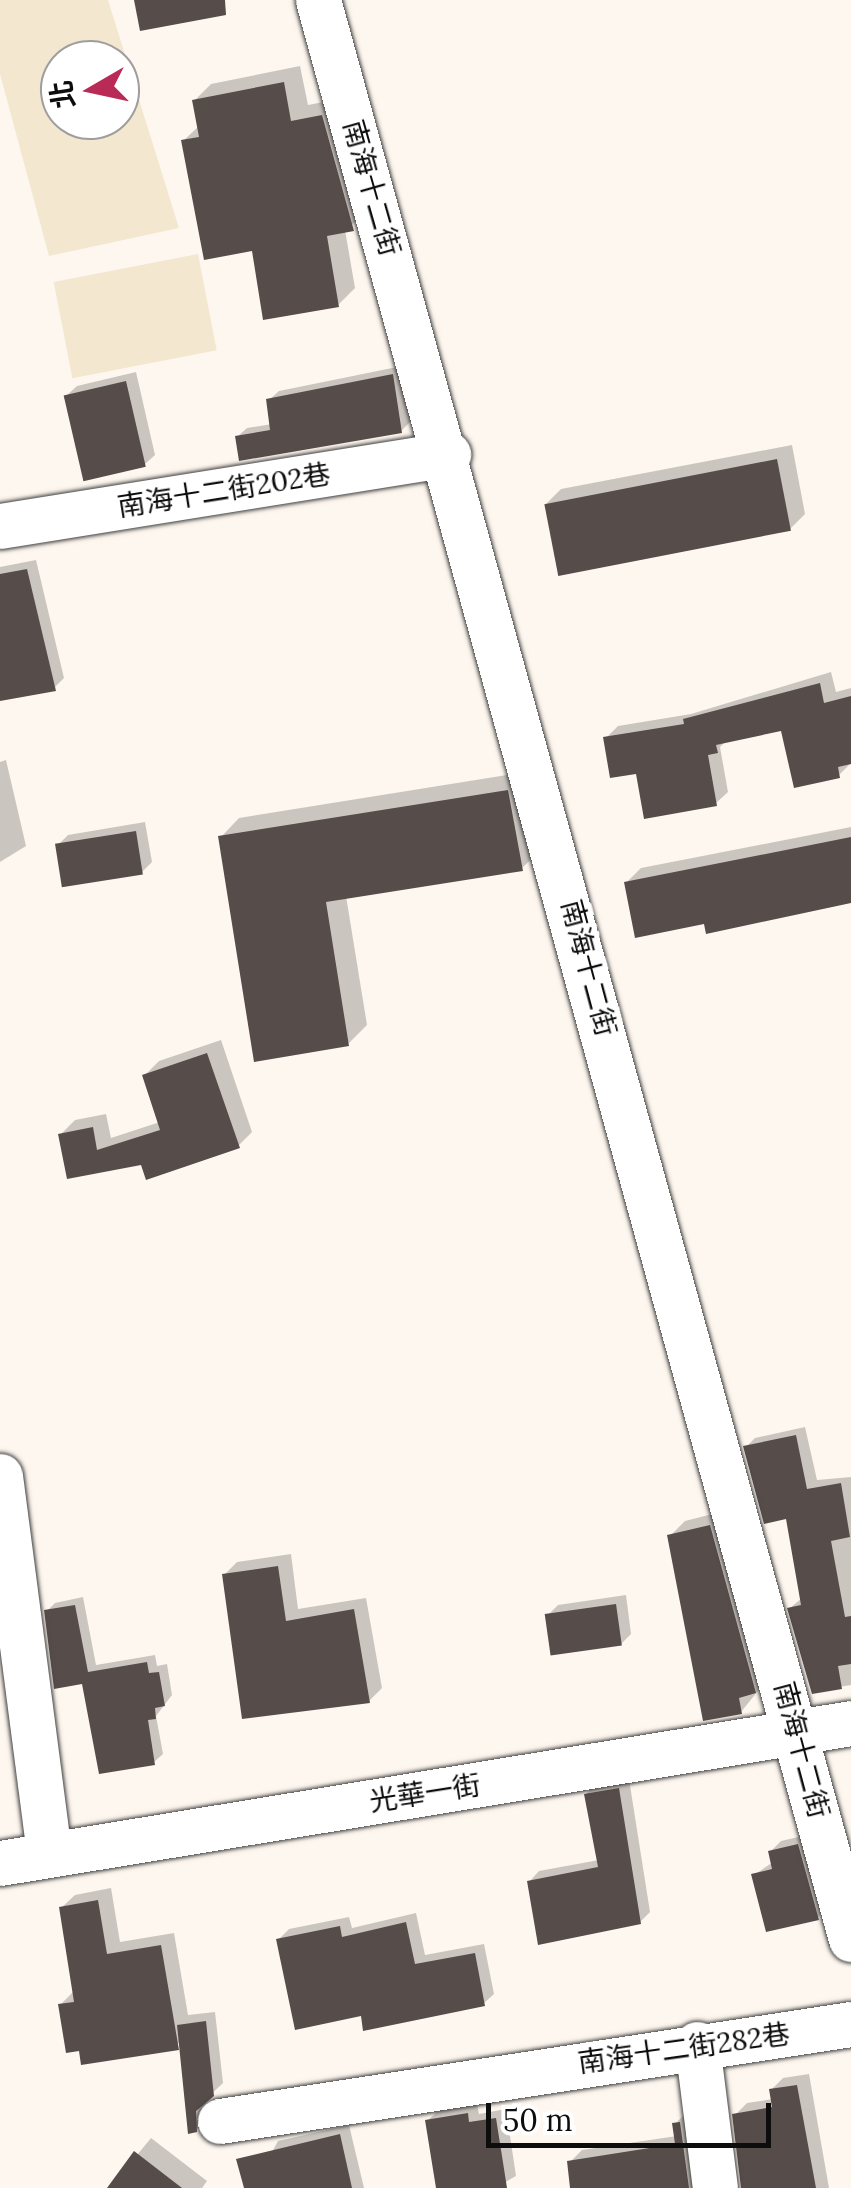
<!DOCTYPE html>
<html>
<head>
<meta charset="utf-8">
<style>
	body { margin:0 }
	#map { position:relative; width:851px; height:2188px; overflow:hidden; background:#fef7ef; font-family:Lora,"Noto Sans TC",serif }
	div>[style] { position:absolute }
	.farmland>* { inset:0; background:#f3e7d0; transform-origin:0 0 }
	.shadow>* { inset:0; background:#0003 }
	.building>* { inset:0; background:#564c4a; transform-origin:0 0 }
	.roads { filter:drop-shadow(0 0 2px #404040) drop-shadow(0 0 2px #404040) }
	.street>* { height:45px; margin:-22.5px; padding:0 22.5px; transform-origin:22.5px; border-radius:22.5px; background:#fff }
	span { translate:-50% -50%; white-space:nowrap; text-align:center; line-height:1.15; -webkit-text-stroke:10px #fff; paint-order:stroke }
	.street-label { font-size:28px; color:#0d0d0d }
	.north { position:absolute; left:40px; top:40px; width:100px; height:100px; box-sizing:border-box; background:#fff; border:2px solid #9e9e9e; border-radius:50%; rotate:261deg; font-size:28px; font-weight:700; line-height:40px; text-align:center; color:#0d0d0d }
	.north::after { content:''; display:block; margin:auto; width:35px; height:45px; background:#b92a57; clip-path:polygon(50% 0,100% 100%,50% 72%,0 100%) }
	.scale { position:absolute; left:486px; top:2103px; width:285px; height:45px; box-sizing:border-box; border:5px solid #0d0d0d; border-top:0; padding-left:12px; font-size:30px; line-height:35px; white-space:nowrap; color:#0d0d0d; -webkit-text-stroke:8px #fff; paint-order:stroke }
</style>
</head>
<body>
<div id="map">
	<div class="farmland">
		<div style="clip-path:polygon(evenodd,0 0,108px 0,179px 228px,49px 256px,0 74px,0 0,120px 60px,120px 120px,60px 120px,60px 60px,120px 60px)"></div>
		<div style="left:198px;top:254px;width:98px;height:147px;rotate:79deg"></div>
	</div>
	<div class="shadow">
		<div style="clip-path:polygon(300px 66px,308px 105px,339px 99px,370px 211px,345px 230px,355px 288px,338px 305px,254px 248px,183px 141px,199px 126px,194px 101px,211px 84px)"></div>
		<div style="clip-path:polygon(402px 366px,411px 421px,401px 431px,237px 437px,247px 428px,272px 424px,269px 400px,279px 391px)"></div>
		<div style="clip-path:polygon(136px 372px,155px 455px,144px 465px,66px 396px,77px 386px)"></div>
		<div style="clip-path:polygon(792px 445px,805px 514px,790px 529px,546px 504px,561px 489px)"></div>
		<div style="clip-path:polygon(36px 560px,64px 678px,54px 688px,0 699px,0 567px)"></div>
		<div style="clip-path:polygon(831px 672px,836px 692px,851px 688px,851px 763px,839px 775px,783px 728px,727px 740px,720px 747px,728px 792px,715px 804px,638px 771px,606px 738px,618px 726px,691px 714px)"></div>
		<div style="clip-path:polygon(6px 760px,26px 846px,0 862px,0 762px)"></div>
		<div style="clip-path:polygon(526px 772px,541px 850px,522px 868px,346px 896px,367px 1025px,348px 1044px,221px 837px,239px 818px)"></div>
		<div style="clip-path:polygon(145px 822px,152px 862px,142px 872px,58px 845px,68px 835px)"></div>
		<div style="clip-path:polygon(851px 827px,851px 901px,706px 921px,627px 882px,641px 868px)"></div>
		<div style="clip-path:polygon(221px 1040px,252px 1132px,238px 1146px,69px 1176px,61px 1134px,75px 1120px,106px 1114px,111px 1138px,160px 1122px,145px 1075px,159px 1061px)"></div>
		<div style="clip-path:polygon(805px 1427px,817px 1480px,851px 1477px,851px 1685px,814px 1691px,790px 1608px,802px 1598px,788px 1516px,746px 1447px,755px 1438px)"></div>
		<div style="clip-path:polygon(724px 1511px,770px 1676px,741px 1712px,670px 1536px,685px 1521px)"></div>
		<div style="clip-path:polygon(291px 1554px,298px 1609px,366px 1598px,382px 1688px,369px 1701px,224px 1575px,237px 1562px)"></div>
		<div style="clip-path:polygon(626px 1595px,631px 1634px,621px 1644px,548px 1615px,558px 1605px)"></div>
		<div style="clip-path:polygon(83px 1597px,96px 1665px,155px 1655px,157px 1666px,167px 1664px,172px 1695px,156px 1716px,163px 1754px,154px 1762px,84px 1681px,47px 1611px,55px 1603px)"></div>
		<div style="clip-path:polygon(629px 1779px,650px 1912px,640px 1922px,529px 1882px,539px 1871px,599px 1860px,586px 1794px,596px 1784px)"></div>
		<div style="clip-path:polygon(807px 1835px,828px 1908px,817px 1918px,754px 1875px,773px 1862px,771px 1851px,781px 1841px)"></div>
		<div style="clip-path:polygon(111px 1888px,120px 1942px,174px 1933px,188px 2015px,215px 2012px,223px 2083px,205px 2100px,206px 2120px,196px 2130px,181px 2043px,81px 2048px,60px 2005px,75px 1990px,61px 1908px,75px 1895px)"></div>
		<div style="clip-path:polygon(416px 1913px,425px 1955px,484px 1944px,494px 1994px,483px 2004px,363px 2014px,279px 1939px,289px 1929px,349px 1917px,352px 1928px)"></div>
		<div style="clip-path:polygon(809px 2074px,829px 2188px,743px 2188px,735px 2115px,747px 2103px,773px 2099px,771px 2090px,783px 2078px)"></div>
		<div style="clip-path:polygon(477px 2104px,479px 2114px,506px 2109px,516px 2176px,495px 2188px,438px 2188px,427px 2121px,438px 2111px)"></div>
		<div style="clip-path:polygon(687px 2112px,704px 2188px,573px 2188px,570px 2162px,582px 2150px,677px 2136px,675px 2124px)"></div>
		<div style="clip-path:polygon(349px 2125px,364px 2188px,252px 2188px,278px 2141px)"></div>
		<div style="clip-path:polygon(151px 2138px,207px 2181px,202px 2188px,110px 2188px)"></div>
	</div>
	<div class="building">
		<div style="clip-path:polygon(134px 0,225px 0,226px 15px,140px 31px)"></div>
		<div style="clip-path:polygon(284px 82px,291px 121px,322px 115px,354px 231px,327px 236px,339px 307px,263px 320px,252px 251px,204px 260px,181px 140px,199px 137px,192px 100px)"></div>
		<div style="clip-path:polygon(393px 374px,402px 433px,239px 461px,235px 436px,270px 430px,266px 399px)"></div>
		<div style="left:126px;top:381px;width:88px;height:64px;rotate:77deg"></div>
		<div style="left:777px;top:459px;width:73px;height:237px;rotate:79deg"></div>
		<div style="clip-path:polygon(27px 569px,56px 691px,0 701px,0 574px)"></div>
		<div style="clip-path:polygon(820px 683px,824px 703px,851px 696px,851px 764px,838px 767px,840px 778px,794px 788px,781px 731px,716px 745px,718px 753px,708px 755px,717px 806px,644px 819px,636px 774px,610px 778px,603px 737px,684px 724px,683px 719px)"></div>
		<div style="clip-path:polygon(508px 790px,523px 871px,326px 902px,349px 1046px,254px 1062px,218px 836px)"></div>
		<div style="left:136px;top:831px;width:44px;height:82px;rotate:81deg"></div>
		<div style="clip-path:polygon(851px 837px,851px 903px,706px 934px,704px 924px,635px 938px,624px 882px)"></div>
		<div style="clip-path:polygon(207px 1053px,240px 1148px,146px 1180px,141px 1165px,67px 1179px,58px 1134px,93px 1127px,97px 1150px,160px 1130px,142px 1075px)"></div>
		<div style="clip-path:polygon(796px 1435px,807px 1489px,841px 1483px,850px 1537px,831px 1541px,845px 1617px,851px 1616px,851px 1664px,838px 1666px,842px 1689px,812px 1694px,787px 1608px,801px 1605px,786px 1519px,764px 1524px,743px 1446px)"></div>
		<div style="clip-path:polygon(710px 1525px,756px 1693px,739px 1698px,742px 1714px,703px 1721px,667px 1535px)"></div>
		<div style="clip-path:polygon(278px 1566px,286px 1621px,354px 1609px,370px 1703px,242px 1719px,222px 1574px)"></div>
		<div style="left:616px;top:1604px;width:42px;height:72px;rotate:82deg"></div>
		<div style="clip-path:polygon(75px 1605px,88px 1672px,147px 1662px,149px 1673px,159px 1672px,165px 1706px,155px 1708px,156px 1719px,148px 1720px,155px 1765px,99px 1774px,82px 1684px,54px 1689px,44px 1610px)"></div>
		<div style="clip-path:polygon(619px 1788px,641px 1924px,538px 1945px,527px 1881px,598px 1867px,584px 1794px)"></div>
		<div style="clip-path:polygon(798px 1844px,819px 1920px,766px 1932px,751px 1874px,772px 1869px,768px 1851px)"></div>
		<div style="clip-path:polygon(98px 1900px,107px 1954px,161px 1945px,179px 2050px,81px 2065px,79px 2051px,66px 2053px,58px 2004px,74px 2002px,59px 1907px)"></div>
		<div style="clip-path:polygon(406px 1922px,415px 1964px,475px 1953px,485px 2006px,363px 2031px,361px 2016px,295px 2030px,276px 1939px,340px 1926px,342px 1937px)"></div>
		<div style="clip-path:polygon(206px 2021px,214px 2096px,196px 2111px,197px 2132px,188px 2134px,177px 2025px)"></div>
		<div style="clip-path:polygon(797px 2085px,816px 2188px,741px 2188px,732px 2114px,772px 2107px,769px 2089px)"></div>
		<div style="clip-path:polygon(468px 2113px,469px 2122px,496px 2118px,507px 2188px,436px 2188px,425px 2120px)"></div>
		<div style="clip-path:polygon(680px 2122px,689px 2188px,570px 2188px,567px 2161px,675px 2144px,672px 2123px)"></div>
		<div style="clip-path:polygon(340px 2134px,352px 2188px,244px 2188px,236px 2159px)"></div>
		<div style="clip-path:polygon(134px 2151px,182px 2188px,107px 2188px)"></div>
	</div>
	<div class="roads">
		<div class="street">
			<div style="left:318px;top:0;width:2011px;rotate:74.63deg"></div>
			<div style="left:0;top:526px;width:454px;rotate:-9.1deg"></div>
			<div style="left:0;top:1476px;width:381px;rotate:82.6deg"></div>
			<div style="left:0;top:1863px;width:862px;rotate:-9.34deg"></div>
			<div style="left:697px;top:2044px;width:145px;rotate:82.9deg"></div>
			<div style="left:220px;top:2121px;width:638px;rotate:-8.74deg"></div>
		</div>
	</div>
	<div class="street-label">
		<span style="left:372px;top:188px;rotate:74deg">南海十二街</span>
		<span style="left:224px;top:490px;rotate:-9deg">南海十二街202巷</span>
		<span style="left:589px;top:968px;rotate:75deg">南海十二街</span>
		<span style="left:802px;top:1750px;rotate:75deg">南海十二街</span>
		<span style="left:425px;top:1793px;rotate:-9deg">光華一街</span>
		<span style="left:684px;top:2048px;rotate:-8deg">南海十二街282巷</span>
	</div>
	<div class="north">北</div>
	<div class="scale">50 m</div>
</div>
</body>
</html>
